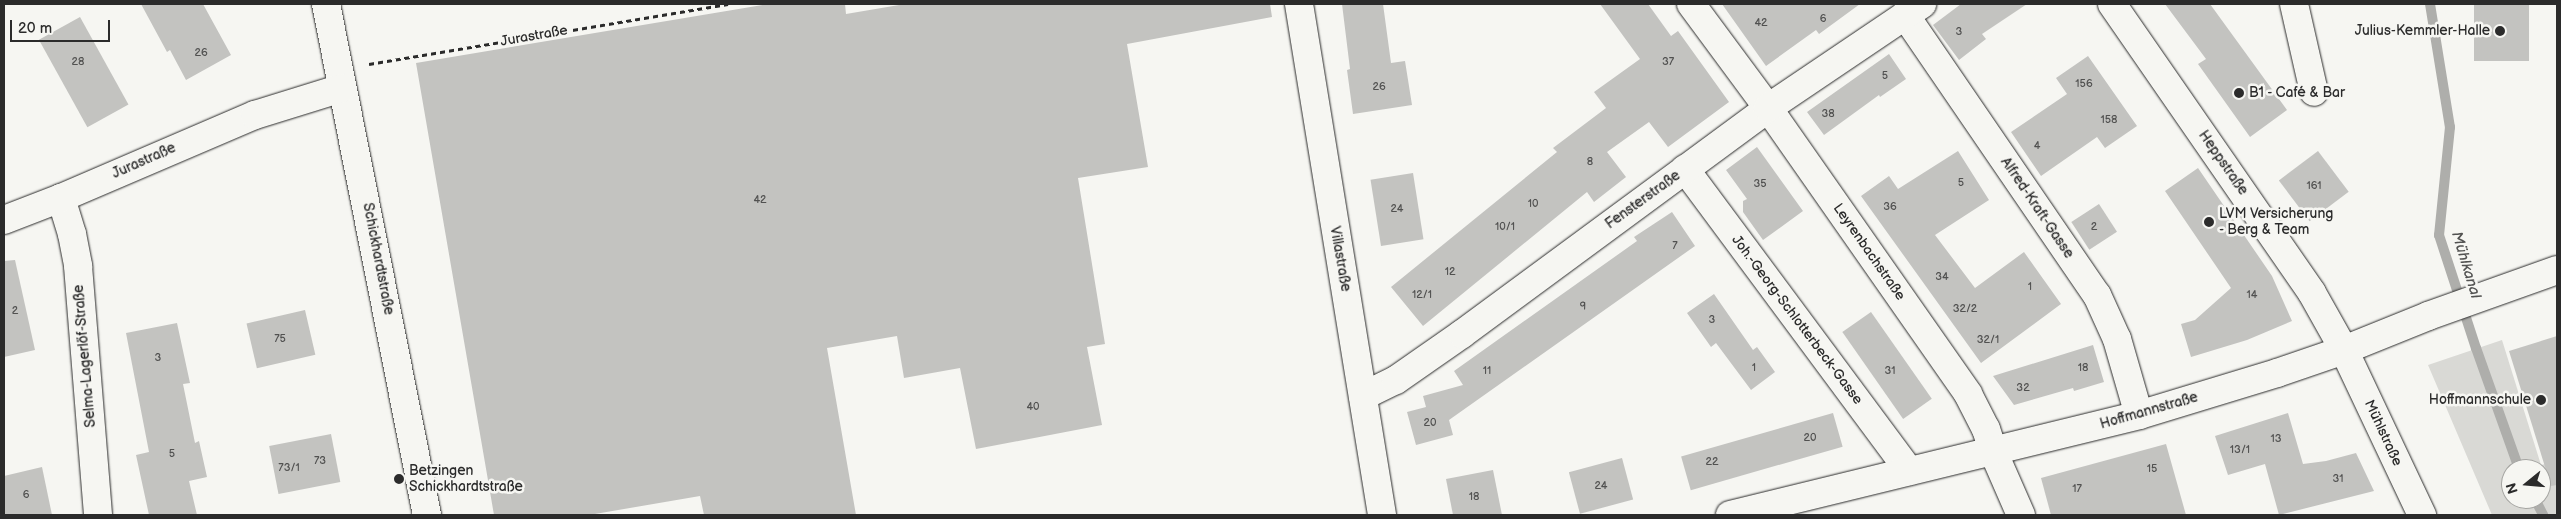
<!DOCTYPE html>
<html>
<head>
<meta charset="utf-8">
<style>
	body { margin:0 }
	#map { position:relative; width:2561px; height:519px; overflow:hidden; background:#f6f6f2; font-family:"Balsamiq Sans",sans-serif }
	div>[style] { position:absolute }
	.green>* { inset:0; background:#d9d9d5 }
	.stream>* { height:10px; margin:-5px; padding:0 5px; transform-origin:5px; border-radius:5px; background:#aeaeab }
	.building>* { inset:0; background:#c3c3c0; transform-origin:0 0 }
	.path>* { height:3px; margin-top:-1.5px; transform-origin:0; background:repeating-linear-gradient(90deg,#2b2b2b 0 5px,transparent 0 9px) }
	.roads { filter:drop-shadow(0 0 1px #2b2b2b) drop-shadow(0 0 1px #2b2b2b) }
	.minor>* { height:28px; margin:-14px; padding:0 14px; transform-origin:14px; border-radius:14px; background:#f6f6f2 }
	.dots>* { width:14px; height:14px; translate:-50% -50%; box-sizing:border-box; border:2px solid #f6f6f2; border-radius:50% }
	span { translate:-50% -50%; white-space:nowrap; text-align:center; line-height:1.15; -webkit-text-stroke:5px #f6f6f2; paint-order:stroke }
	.number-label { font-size:11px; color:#515150 }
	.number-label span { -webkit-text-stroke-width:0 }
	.poi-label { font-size:14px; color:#2b2b2b }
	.right { translate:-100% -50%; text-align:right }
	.left { translate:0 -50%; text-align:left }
	.street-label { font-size:14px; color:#2b2b2b }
	.water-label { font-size:15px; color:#525251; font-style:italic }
	.frame { position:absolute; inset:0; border:5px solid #2b2b2b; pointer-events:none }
	.north { position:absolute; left:2501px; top:459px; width:50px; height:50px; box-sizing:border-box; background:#f6f6f2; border:1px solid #a5a5a2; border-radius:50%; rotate:253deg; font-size:14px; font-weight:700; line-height:20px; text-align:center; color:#2b2b2b }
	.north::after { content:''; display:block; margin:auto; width:18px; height:22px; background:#2b2b2b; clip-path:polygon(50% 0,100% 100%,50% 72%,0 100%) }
	.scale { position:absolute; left:10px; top:20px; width:100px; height:22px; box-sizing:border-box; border:2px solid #2b2b2b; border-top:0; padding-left:6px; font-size:15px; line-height:18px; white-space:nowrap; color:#2b2b2b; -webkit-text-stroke:4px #f6f6f2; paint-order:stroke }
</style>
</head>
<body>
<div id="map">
	<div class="green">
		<div style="clip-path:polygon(evenodd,2502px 340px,2541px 465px,2557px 461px,2557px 515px,2492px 515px,2428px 365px,2502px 340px,2511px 469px,2541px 469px,2541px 499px,2511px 499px,2511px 469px)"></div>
	</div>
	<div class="stream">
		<div style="left:2430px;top:4px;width:125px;rotate:80.8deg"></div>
		<div style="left:2450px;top:127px;width:109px;rotate:95.8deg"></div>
		<div style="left:2439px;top:235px;width:119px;rotate:71.9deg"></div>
		<div style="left:2476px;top:348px;width:128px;rotate:70.4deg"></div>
		<div style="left:2535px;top:499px;width:18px;rotate:63deg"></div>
	</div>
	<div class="building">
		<div style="clip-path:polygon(141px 4px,203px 4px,231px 55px,186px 80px,170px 50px,167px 52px)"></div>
		<div style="clip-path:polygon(768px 4px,845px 4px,846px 14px,905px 4px,1270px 4px,1272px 17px,1127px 44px,1148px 167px,1078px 178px,1105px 344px,1087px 347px,1102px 425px,976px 449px,960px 368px,904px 378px,897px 336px,827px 348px,856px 515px,704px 515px,700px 496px,589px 515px,494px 515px,416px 63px)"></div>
		<div style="clip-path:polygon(1342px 4px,1383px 4px,1391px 63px,1405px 61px,1412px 105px,1353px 114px,1347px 70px,1350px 69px)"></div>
		<div style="clip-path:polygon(1600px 4px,1648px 4px,1671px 36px,1678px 31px,1729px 102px,1668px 147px,1649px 122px,1607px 152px,1626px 177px,1594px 202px,1587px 192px,1423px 326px,1391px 287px,1557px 152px,1553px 148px,1606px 108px,1594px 92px,1640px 59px)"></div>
		<div style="clip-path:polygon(1722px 4px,1860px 4px,1819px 34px,1816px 30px,1766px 66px)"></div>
		<div style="clip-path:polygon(1961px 4px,2027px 4px,1982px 34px,1986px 39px,1959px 60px,1933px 25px)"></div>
		<div style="clip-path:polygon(2165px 4px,2210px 4px,2287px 110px,2250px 137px,2198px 64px,2206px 59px)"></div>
		<div style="left:2474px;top:4px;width:55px;height:57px"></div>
		<div style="left:80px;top:17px;width:100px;height:47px;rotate:61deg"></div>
		<div style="clip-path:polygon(1889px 54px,1906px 79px,1880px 97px,1879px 95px,1824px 135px,1807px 112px)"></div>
		<div style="clip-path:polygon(2088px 56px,2137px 126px,2105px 148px,2097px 137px,2041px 176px,2011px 132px,2067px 94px,2056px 78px)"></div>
		<div style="clip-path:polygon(1757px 147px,1803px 211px,1763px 240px,1743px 212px,1743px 201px,1747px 199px,1726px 170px)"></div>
		<div style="clip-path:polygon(1958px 151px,1989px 200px,1935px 235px,1975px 288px,2024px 252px,2061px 304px,1981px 363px,1861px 196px,1889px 176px,1898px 189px)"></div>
		<div style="left:2318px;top:151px;width:51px;height:49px;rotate:53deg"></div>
		<div style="clip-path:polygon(2198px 168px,2272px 276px,2292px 321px,2247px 340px,2191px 357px,2181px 324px,2195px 320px,2231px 288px,2165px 191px)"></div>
		<div style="left:1413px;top:173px;width:67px;height:43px;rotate:81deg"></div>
		<div style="left:2099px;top:204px;width:33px;height:33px;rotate:57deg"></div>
		<div style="clip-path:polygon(1672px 212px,1695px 246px,1449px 420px,1453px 435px,1416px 445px,1407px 412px,1426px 407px,1423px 396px,1463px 385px,1454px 371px,1637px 241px,1634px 237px)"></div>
		<div style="clip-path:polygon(15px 260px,35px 350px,4px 357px,4px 261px)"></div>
		<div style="clip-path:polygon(1714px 294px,1753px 350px,1757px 347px,1775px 372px,1751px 390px,1716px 343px,1711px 347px,1687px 313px)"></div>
		<div style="left:305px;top:310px;width:46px;height:60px;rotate:77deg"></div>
		<div style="left:1871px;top:312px;width:106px;height:35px;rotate:55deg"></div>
		<div style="clip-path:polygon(177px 323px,190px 383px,183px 384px,195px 443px,199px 441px,207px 477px,189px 481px,197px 515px,149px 515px,136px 455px,149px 452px,126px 333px)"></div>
		<div style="clip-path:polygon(2557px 336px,2557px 485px,2551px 486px,2509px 351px)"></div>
		<div style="clip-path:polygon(2093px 345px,2104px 382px,2074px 391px,2073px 388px,2014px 405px,1993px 376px)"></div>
		<div style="left:1833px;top:413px;width:35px;height:158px;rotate:74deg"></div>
		<div style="clip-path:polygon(2288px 413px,2303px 464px,2326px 461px,2356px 453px,2374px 491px,2279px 515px,2265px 464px,2228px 475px,2215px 436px)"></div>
		<div style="left:331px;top:434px;width:49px;height:63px;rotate:79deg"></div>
		<div style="clip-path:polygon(2166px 444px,2186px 515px,2051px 515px,2041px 478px)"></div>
		<div style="left:1622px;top:458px;width:43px;height:55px;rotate:75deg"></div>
		<div style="clip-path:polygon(42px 467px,52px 515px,4px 515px,4px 476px)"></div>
		<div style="clip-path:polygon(1493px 470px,1502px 515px,1453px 515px,1446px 479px)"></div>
	</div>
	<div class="path">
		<div style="left:369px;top:64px;width:364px;rotate:-9.5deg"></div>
	</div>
	<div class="roads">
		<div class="minor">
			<div style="left:326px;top:4px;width:521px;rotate:78.82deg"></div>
			<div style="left:1299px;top:4px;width:518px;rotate:80.77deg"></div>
			<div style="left:1691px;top:4px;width:129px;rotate:53.5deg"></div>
			<div style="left:1768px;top:108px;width:349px;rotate:55deg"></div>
			<div style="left:1968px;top:394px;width:39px;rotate:63deg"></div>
			<div style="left:1986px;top:429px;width:23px;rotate:72deg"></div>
			<div style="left:1993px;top:451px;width:70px;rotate:66.4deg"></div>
			<div style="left:2112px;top:4px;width:351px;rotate:55.3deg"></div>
			<div style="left:2312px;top:293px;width:65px;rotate:60.7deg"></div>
			<div style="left:2344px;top:350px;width:183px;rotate:64.7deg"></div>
			<div style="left:2294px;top:4px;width:90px;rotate:77.2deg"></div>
			<div style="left:1905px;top:15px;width:340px;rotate:55.6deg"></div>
			<div style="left:2097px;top:295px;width:48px;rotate:65.6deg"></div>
			<div style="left:2117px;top:339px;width:79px;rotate:73.9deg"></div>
			<div style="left:1685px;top:169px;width:376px;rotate:53.4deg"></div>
			<div style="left:61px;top:198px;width:38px;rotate:73deg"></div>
			<div style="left:72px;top:234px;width:33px;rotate:79deg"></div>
			<div style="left:78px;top:266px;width:250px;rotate:85.4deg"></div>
			<div style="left:4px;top:220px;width:61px;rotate:-21.1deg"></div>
			<div style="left:61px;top:198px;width:211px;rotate:-23.2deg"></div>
			<div style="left:255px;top:115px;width:91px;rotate:-17.2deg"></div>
			<div style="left:1363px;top:396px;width:37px;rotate:-26deg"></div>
			<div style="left:1396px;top:380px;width:80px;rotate:-34.9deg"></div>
			<div style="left:1462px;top:334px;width:380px;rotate:-36.4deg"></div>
			<div style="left:1768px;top:108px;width:186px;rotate:-34deg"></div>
			<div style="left:1730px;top:515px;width:421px;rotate:-13.7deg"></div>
			<div style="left:2139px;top:415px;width:144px;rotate:-16.9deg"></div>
			<div style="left:2277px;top:373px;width:71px;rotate:-18.9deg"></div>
			<div style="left:2344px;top:350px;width:91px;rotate:-22deg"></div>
			<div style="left:2428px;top:316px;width:137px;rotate:-19.6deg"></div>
		</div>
	</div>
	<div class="dots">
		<div style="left:2500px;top:31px;background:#2b2b2b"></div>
		<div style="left:2239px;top:93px;background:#2b2b2b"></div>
		<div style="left:2209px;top:222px;background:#2b2b2b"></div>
		<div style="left:2541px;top:400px;background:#2b2b2b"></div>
		<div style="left:399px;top:479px;background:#2b2b2b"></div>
	</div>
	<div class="number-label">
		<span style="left:1823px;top:19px">6</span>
		<span style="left:1761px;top:23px">42</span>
		<span style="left:1959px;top:32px">3</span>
		<span style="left:201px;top:53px">26</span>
		<span style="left:78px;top:62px">28</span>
		<span style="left:1668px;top:62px">37</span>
		<span style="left:1885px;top:76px">5</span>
		<span style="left:2084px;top:84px">156</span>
		<span style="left:1379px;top:87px">26</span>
		<span style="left:1828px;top:114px">38</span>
		<span style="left:2109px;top:120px">158</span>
		<span style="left:2037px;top:146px">4</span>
		<span style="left:1590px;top:162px">8</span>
		<span style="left:1961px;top:183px">5</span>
		<span style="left:1760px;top:184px">35</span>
		<span style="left:2314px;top:186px">161</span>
		<span style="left:760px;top:200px">42</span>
		<span style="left:1533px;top:204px">10</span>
		<span style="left:1890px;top:207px">36</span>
		<span style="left:1397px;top:209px">24</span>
		<span style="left:1505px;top:227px">10/1</span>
		<span style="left:2094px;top:227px">2</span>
		<span style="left:1675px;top:246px">7</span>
		<span style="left:1450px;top:272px">12</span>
		<span style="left:1942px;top:277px">34</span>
		<span style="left:2030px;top:287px">1</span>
		<span style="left:1422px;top:295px">12/1</span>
		<span style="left:2252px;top:295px">14</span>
		<span style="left:1583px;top:307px">9</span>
		<span style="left:1965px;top:309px">32/2</span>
		<span style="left:15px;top:311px">2</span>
		<span style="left:1712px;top:320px">3</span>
		<span style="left:280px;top:339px">75</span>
		<span style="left:1988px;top:340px">32/1</span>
		<span style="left:158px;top:358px">3</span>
		<span style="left:1754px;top:368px">1</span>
		<span style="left:2083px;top:368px">18</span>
		<span style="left:1487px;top:371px">11</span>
		<span style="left:1890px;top:371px">31</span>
		<span style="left:2023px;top:388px">32</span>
		<span style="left:1033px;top:407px">40</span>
		<span style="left:1430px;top:423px">20</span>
		<span style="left:1810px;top:438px">20</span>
		<span style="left:2276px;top:439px">13</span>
		<span style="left:2240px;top:450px">13/1</span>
		<span style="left:172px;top:454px">5</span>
		<span style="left:320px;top:461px">73</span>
		<span style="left:1712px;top:462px">22</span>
		<span style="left:289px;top:468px">73/1</span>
		<span style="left:2152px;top:469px">15</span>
		<span style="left:2338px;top:479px">31</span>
		<span style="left:1601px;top:486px">24</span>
		<span style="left:2077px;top:489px">17</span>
		<span style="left:26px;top:495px">6</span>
		<span style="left:1474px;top:497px">18</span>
	</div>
	<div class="poi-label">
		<span class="right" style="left:2490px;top:31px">Julius-Kemmler-Halle</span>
		<span class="left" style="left:2249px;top:93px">B1 - Café &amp; Bar</span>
		<span class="left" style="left:2219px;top:222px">LVM Versicherung<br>- Berg &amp; Team</span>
		<span class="right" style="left:2531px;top:400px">Hoffmannschule</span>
		<span class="left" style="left:409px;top:479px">Betzingen<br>Schickhardtstraße</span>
	</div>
	<div class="street-label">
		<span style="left:534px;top:36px;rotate:-10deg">Jurastraße</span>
		<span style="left:144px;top:161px;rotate:-24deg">Jurastraße</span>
		<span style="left:2223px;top:163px;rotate:55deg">Heppstraße</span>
		<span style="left:1643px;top:200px;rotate:-36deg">Fensterstraße</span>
		<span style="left:2037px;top:208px;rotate:56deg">Alfred-Kraft-Gasse</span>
		<span style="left:1869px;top:252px;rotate:55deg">Leyrenbachstraße</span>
		<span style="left:378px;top:259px;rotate:79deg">Schickhardtstraße</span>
		<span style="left:1340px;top:259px;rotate:80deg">Villastraße</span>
		<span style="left:1797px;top:320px;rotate:53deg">Joh.-Georg-Schlotterbeck-Gasse</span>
		<span style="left:85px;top:356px;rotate:-95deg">Selma-Lagerlöf-Straße</span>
		<span style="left:2149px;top:411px;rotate:-16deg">Hoffmannstraße</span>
		<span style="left:2383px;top:433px;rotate:65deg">Mühlstraße</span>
	</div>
	<div class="water-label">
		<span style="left:2466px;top:265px;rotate:73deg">Mühlkanal</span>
	</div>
	<div class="frame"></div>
	<div class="north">N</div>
	<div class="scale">20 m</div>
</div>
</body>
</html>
